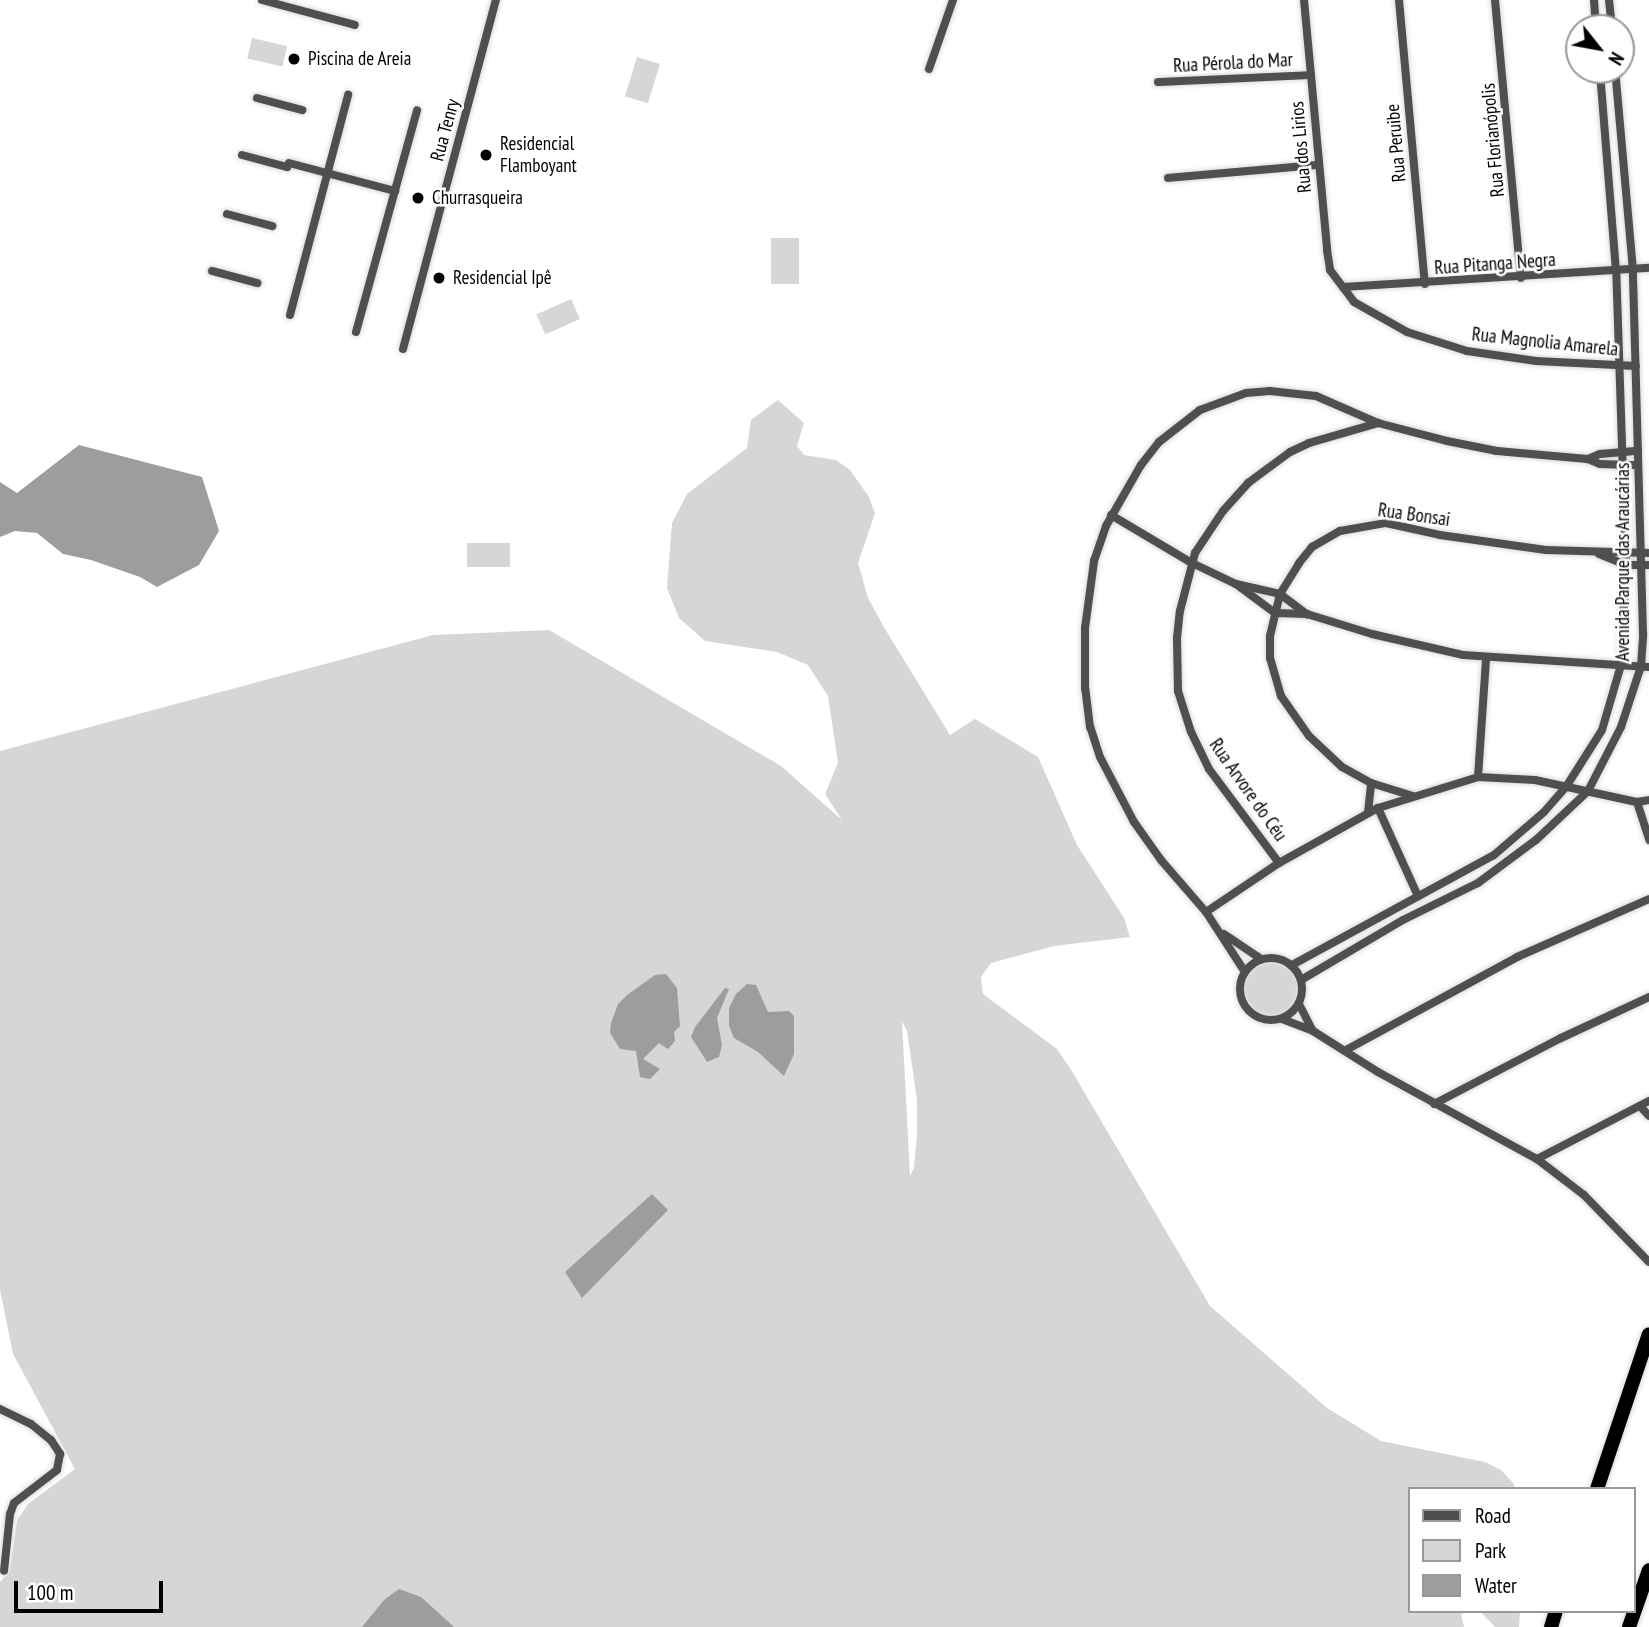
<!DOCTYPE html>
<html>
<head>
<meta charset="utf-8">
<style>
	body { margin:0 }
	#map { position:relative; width:1649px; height:1627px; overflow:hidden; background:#fff; font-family:"PT Sans Narrow",sans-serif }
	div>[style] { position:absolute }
	.green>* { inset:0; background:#d6d6d6; transform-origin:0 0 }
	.round { border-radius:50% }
	.water>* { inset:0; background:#9d9d9d }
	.roads { filter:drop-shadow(0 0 2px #dbdbdb) drop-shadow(0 0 2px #dbdbdb) }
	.street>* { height:8px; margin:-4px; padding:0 4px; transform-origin:4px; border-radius:4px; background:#4f4f4f }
	.street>.ring { margin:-4px; padding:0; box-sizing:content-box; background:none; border:8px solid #4f4f4f; border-radius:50% }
	.highway>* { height:14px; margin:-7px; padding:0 7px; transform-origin:7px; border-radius:7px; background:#000 }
	.dots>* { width:19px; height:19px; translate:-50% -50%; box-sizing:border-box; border:4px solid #fff; border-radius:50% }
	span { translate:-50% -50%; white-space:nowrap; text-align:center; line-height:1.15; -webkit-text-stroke:5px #fff; paint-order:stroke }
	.poi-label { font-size:19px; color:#000 }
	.left { translate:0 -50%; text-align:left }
	.street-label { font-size:19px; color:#000 }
	.legend { position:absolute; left:1408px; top:1487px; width:228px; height:126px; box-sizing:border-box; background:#fff; border:2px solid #999; margin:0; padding:9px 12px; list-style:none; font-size:21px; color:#000 }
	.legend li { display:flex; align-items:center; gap:14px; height:35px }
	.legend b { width:35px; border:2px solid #999 }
	.north { position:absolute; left:1565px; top:14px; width:70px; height:70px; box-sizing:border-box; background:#fff; border:2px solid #999; border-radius:50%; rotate:121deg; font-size:19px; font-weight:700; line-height:28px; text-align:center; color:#000 }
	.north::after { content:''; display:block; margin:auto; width:24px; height:32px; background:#000; clip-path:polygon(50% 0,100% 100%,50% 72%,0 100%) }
	.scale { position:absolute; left:14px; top:1581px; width:149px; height:32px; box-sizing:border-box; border:4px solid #000; border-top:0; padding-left:9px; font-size:21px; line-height:24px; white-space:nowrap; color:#000; -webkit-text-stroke:5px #fff; paint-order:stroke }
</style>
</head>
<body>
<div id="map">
	<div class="green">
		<div style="left:252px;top:38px;width:36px;height:21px;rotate:13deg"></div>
		<div style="left:637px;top:57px;width:24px;height:41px;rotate:17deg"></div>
		<div style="left:771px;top:238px;width:28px;height:46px"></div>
		<div style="left:571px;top:299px;width:22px;height:38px;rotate:66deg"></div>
		<div style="clip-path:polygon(evenodd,778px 400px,804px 423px,797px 446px,804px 455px,836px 460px,850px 470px,869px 497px,875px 513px,858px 563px,868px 598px,885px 629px,950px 735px,975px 719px,1038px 757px,1077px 845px,1124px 918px,1130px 937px,1054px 946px,991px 963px,981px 977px,983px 994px,1057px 1049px,1070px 1068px,1210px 1306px,1327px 1408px,1381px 1441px,1485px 1462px,1501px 1470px,1513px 1483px,1516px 1489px,1409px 1489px,1409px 1611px,1471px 1611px,1461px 1614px,1464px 1627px,0 1627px,0 1582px,10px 1571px,17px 1520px,28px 1504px,75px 1469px,13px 1354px,0 1290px,0 751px,433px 635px,549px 630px,781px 766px,842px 820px,825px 794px,838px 763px,828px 696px,808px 665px,777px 652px,705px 641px,679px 618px,667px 588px,672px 523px,687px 494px,747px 448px,751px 420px,778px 400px,902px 1021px,907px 1031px,917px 1100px,917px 1134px,914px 1168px,910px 1176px,902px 1021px)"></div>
		<div style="left:467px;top:543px;width:43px;height:24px"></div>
		<div class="round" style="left:1245px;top:963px;width:52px;height:52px"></div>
		<div style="clip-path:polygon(1480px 1611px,1520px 1611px,1519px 1627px,1495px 1627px)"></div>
	</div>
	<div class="water">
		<div style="clip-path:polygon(79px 445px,202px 477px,219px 531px,199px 565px,157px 587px,140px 577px,91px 560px,63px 554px,37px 533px,15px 531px,0 537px,0 482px,17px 493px)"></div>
		<div style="clip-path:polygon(666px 974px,677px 988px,680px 1026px,674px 1032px,675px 1041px,668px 1049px,659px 1043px,643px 1059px,660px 1069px,650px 1079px,640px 1077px,636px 1051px,620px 1049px,610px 1033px,611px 1023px,618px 1004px,627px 995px,655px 975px)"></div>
		<div style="clip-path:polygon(747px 984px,756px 985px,768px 1012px,789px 1011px,794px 1016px,794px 1054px,784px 1076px,758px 1052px,734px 1038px,729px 1026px,729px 1008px,736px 994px)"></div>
		<div style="clip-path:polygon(725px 988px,729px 989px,717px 1018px,722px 1045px,719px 1057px,707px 1062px,691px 1037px,695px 1027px)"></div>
		<div style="clip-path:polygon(652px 1194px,668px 1210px,582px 1298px,565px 1272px)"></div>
		<div style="clip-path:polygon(399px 1589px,421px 1597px,454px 1627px,362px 1627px,384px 1600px)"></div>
	</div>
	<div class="roads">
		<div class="street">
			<div style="left:262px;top:0;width:96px;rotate:15deg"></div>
			<div style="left:1304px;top:0;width:251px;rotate:84.7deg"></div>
			<div style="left:1327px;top:250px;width:20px;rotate:81deg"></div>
			<div style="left:1330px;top:270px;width:40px;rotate:53deg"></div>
			<div style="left:1354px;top:302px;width:61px;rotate:29.5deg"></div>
			<div style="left:1407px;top:332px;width:63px;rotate:17.6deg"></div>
			<div style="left:1467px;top:351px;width:70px;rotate:8.2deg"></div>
			<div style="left:1536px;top:361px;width:100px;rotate:2.9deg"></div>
			<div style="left:1399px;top:0;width:285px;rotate:84.8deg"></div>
			<div style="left:1495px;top:0;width:279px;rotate:84.7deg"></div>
			<div style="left:1594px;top:0;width:28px;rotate:86deg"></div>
			<div style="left:1609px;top:0;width:28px;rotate:84deg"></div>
			<div style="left:929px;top:69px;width:73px;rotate:-70.8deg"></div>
			<div style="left:1158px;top:82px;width:153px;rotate:-2.6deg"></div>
			<div style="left:257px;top:98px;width:47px;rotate:14.9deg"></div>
			<div style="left:242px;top:155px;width:47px;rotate:14.9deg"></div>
			<div style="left:289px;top:163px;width:110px;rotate:14.8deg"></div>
			<div style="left:1168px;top:178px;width:151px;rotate:-5deg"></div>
			<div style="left:227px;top:214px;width:47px;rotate:14.9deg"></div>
			<div style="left:212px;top:271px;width:47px;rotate:14.9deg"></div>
			<div style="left:1343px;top:287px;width:307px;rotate:-3.6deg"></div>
			<div style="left:290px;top:315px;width:228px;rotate:-75.2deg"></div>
			<div style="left:356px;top:332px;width:230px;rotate:-74.6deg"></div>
			<div style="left:403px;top:349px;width:361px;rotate:-75.1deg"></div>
			<div style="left:1588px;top:459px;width:13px;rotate:-23deg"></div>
			<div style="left:1600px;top:454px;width:38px;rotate:-5deg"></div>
			<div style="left:1111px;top:515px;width:92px;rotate:30.7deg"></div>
			<div style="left:1190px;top:562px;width:51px;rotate:25.6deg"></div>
			<div style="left:1236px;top:584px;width:45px;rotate:12.8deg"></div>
			<div style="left:1280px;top:594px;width:34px;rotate:37deg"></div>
			<div style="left:1599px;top:554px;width:29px;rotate:22deg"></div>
			<div style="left:1626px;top:565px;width:23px"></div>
			<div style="left:1236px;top:584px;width:49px;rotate:36.6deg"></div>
			<div style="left:1275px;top:613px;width:32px;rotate:2deg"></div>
			<div style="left:1307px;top:614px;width:68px;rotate:17.1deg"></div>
			<div style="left:1372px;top:634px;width:93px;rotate:13deg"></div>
			<div style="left:1463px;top:655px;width:186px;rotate:3.7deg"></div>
			<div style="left:1478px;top:777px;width:118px;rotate:-86.1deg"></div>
			<div style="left:1413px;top:796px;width:44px;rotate:-162.8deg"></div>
			<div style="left:1371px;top:783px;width:33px;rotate:-151deg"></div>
			<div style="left:1342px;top:767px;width:45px;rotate:-136.8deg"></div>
			<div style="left:1309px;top:736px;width:49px;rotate:-125deg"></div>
			<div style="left:1281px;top:696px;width:40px;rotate:-106deg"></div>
			<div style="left:1270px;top:658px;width:22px;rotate:-90deg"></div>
			<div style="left:1270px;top:636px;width:43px;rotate:-76.6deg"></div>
			<div style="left:1280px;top:594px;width:36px;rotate:-58deg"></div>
			<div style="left:1299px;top:563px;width:21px;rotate:-51deg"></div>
			<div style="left:1312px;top:547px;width:32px;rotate:-30deg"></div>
			<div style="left:1340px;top:531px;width:47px;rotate:-9.9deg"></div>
			<div style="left:1386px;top:523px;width:55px;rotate:12.5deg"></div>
			<div style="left:1440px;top:535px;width:107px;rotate:8.1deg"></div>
			<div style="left:1546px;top:550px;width:103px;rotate:1.7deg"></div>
			<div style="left:1637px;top:802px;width:40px;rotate:72deg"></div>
			<div style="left:1378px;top:808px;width:97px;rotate:65.6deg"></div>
			<div style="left:1368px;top:813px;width:30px;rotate:-84deg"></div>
			<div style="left:1279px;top:863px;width:117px;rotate:-126.7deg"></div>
			<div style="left:1209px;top:769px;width:41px;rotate:-115.9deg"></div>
			<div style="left:1191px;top:732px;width:43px;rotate:-107.6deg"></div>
			<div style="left:1178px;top:691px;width:53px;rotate:-91.1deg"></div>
			<div style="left:1177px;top:638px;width:27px;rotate:-84deg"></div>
			<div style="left:1180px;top:611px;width:60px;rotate:-75.5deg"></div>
			<div style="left:1195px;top:553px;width:50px;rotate:-56.3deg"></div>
			<div style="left:1223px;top:511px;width:38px;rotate:-48deg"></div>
			<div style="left:1248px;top:483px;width:52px;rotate:-36.4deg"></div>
			<div style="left:1290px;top:452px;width:21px;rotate:-25deg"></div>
			<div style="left:1309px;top:443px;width:72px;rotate:-16.2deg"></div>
			<div style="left:1206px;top:912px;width:88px;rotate:-33.9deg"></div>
			<div style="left:1279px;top:863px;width:113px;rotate:-29.1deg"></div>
			<div style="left:1378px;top:808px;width:105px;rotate:-17.2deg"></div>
			<div style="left:1478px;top:777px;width:57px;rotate:3deg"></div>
			<div style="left:1535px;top:780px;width:104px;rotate:12.2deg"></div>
			<div style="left:1637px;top:802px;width:12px;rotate:-9deg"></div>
			<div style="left:1224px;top:934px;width:45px;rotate:34deg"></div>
			<div class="ring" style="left:1240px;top:958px;width:54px;height:54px"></div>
			<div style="left:1292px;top:965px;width:230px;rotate:-28.6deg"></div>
			<div style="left:1494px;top:855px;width:66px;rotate:-40.7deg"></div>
			<div style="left:1544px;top:812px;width:33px;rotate:-49deg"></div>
			<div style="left:1566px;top:787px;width:67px;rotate:-57.7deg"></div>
			<div style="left:1602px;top:730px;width:68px;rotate:-73.7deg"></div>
			<div style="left:1621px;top:665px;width:100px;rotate:-87.1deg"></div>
			<div style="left:1626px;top:565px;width:294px;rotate:-91.9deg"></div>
			<div style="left:1616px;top:271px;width:202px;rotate:-94.6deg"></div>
			<div style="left:1245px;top:972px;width:72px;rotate:-123deg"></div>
			<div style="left:1206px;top:912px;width:69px;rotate:-130.9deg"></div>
			<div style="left:1161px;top:860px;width:47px;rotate:-125.4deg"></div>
			<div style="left:1134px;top:822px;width:73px;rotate:-117.6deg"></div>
			<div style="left:1100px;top:757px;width:32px;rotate:-108deg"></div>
			<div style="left:1090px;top:727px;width:39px;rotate:-97deg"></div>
			<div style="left:1085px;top:688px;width:60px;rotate:-90deg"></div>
			<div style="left:1085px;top:628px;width:68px;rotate:-82.3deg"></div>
			<div style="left:1094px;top:561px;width:37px;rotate:-71deg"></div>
			<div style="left:1106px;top:526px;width:70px;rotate:-60.2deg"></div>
			<div style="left:1141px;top:465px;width:29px;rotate:-52deg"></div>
			<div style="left:1159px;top:442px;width:52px;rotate:-38deg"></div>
			<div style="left:1200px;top:410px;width:49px;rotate:-20.3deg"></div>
			<div style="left:1246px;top:393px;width:24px;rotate:-5deg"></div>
			<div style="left:1270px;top:391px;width:46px;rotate:6.2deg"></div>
			<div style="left:1316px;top:396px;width:68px;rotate:23.5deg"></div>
			<div style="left:1378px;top:423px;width:71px;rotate:14.6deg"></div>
			<div style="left:1447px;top:441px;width:51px;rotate:11.3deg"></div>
			<div style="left:1497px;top:451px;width:91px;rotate:5deg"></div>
			<div style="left:1588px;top:459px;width:13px;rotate:23deg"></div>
			<div style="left:1600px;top:464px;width:38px;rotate:2deg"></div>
			<div style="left:1301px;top:980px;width:118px;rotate:-30.5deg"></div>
			<div style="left:1403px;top:920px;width:84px;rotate:-26.3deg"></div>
			<div style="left:1478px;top:883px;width:72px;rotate:-36.6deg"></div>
			<div style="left:1536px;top:840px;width:71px;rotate:-43.3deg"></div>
			<div style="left:1588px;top:791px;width:72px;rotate:-62.7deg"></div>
			<div style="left:1621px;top:727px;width:64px;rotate:-71.8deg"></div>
			<div style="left:1641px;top:666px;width:32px;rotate:-86deg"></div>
			<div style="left:1643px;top:634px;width:364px;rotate:-91.6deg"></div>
			<div style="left:1633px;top:270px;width:201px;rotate:-95.1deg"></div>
			<div style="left:1299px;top:1004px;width:30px;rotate:63deg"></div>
			<div style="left:1282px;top:1019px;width:33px;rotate:21deg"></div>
			<div style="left:1313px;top:1031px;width:77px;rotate:32.2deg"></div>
			<div style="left:1378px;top:1072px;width:181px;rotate:28.7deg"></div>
			<div style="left:1537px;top:1159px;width:59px;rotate:37.5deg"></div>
			<div style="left:1584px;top:1195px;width:93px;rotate:45.9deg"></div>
			<div style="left:1346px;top:1050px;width:195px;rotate:-28.5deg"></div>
			<div style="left:1517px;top:957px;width:144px;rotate:-23.7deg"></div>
			<div style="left:1434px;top:1104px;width:143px;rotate:-27.5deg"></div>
			<div style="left:1561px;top:1038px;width:97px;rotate:-25deg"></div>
			<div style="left:1640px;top:1106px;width:13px;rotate:48deg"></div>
			<div style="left:1537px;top:1159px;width:126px;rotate:-27.4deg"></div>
			<div style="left:0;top:1409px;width:34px;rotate:26deg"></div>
			<div style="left:31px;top:1424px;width:26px;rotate:39deg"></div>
			<div style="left:51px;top:1440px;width:17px;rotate:57deg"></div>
			<div style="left:60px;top:1454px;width:16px;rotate:101deg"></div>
			<div style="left:57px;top:1470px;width:54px;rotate:142.5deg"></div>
			<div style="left:14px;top:1503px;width:12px;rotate:110deg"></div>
			<div style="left:10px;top:1514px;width:57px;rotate:96deg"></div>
		</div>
		<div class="highway">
			<div style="left:1597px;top:1489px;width:163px;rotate:-71.5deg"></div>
			<div style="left:1551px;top:1627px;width:17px;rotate:-73deg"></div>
			<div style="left:1629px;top:1627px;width:60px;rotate:-70.7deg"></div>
		</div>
	</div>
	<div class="dots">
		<div style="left:294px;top:59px;background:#000"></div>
		<div style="left:486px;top:155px;background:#000"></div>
		<div style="left:418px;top:198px;background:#000"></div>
		<div style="left:439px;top:278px;background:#000"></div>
	</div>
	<div class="poi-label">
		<span class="left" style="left:308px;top:59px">Piscina de Areia</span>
		<span class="left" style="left:500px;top:155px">Residencial<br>Flamboyant</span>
		<span class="left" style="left:432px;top:198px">Churrasqueira</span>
		<span class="left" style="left:453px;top:278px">Residencial Ipê</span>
	</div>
	<div class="street-label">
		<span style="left:1233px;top:63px;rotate:-3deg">Rua Pérola do Mar</span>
		<span style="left:445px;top:130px;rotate:-75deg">Rua Tenry</span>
		<span style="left:1493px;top:140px;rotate:-95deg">Rua Florianópolis</span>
		<span style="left:1396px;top:143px;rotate:-95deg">Rua Peruibe</span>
		<span style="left:1301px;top:147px;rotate:-95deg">Rua dos Lirios</span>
		<span style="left:1495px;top:264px;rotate:-4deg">Rua Pitanga Negra</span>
		<span style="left:1545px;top:342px;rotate:6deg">Rua Magnolia Amarela</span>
		<span style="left:1414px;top:515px;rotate:8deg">Rua Bonsai</span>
		<span style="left:1623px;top:562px;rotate:-90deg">Avenida Parque das Araucárias</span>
		<span style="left:1248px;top:790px;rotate:55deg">Rua Arvore do Céu</span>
	</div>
	<ul class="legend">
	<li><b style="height:9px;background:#4f4f4f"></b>Road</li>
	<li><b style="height:19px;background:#d6d6d6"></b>Park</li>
	<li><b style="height:19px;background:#9d9d9d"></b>Water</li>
	</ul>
	<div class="north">N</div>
	<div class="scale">100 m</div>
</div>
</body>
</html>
